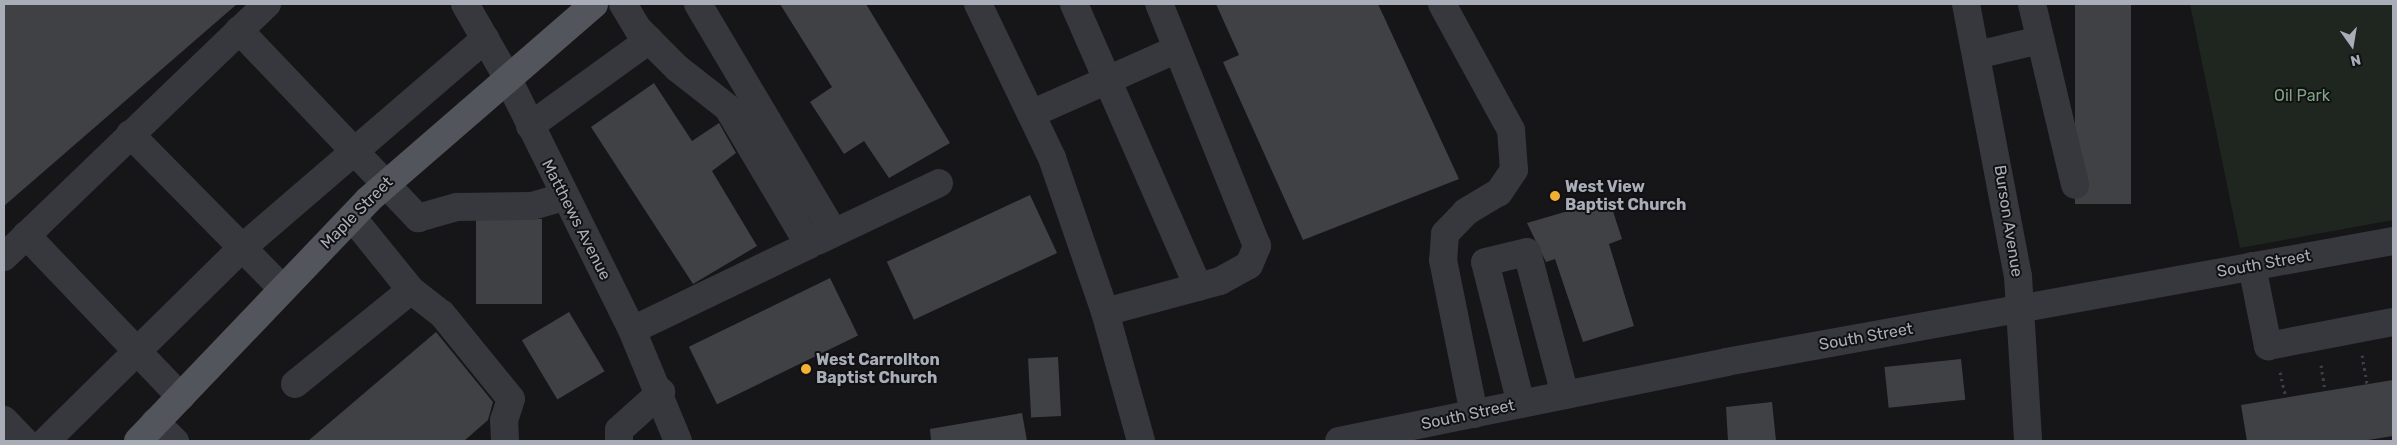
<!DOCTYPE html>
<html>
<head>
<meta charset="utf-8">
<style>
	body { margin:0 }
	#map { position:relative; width:2397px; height:445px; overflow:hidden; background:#161618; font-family:Rubik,sans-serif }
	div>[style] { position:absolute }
	.green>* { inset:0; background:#1e261f }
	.building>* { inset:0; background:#404145; transform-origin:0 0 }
	.path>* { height:3px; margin-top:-1.5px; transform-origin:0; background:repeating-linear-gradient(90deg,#3d3f44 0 2.5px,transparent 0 6.5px) }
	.minor>* { height:28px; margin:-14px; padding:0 14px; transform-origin:14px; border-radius:14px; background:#37383d }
	.major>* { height:28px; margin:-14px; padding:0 14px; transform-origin:14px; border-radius:14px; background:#53555c }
	.dots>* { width:14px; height:14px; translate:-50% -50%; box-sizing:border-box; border:2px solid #111113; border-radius:50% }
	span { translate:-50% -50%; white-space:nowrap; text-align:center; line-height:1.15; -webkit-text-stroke:4px #111113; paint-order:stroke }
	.park-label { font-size:16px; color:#7fa381 }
	.poi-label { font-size:16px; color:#a8adb8; font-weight:700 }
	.left { translate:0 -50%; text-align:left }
	.street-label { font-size:16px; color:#a8adb8 }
	.frame { position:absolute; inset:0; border:5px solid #a8adb8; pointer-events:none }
	.north { position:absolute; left:2327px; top:20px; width:50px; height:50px; -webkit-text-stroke:4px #111113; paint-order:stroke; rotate:167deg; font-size:14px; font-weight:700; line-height:20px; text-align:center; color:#a8adb8 }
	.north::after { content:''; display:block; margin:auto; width:18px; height:22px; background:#a8adb8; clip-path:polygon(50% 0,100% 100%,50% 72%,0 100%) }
</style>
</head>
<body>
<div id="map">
	<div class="green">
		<div style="clip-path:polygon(2190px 4px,2393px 4px,2393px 220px,2240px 248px)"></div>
	</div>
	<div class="building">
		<div style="clip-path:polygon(4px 4px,237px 4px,4px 206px)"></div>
		<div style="clip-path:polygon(780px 4px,866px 4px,950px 143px,889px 178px,864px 141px,844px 154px,810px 102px,832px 87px)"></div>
		<div style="clip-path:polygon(1216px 4px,1378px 4px,1459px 179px,1303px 240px,1223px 62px,1239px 55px)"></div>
		<div style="left:2075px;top:4px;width:56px;height:200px"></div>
		<div style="clip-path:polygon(654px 83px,692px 141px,719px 123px,736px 153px,712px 171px,757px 246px,693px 284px,591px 127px)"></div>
		<div style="left:1030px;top:195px;width:64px;height:158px;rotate:65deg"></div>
		<div style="clip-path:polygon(1609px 199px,1622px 239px,1609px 244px,1634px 326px,1583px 342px,1555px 259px,1546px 262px,1527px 223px)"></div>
		<div style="left:542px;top:219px;width:85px;height:66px;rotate:90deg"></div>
		<div style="left:830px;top:278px;width:64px;height:157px;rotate:64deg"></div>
		<div style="left:569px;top:312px;width:69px;height:55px;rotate:59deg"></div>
		<div style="clip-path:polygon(436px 332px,493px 402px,488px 420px,464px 441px,308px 441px)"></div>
		<div style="left:1058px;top:357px;width:59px;height:30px;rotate:87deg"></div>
		<div style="left:1961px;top:359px;width:41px;height:77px;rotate:84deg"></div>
		<div style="clip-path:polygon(2393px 380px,2393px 436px,2362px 441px,2247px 441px,2241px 405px)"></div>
		<div style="clip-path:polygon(1772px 402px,1776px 441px,1728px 441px,1726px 407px)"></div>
		<div style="clip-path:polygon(1022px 413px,1027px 441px,931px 441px,930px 429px)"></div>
	</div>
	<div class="path">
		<div style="left:2362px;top:355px;width:29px;rotate:80deg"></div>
		<div style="left:2321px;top:365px;width:26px;rotate:81deg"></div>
		<div style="left:2280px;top:372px;width:27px;rotate:77deg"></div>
	</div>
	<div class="minor">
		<div style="left:465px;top:4px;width:84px;rotate:60.1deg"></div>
		<div style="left:507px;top:77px;width:282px;rotate:63.7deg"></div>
		<div style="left:632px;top:330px;width:120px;rotate:67.5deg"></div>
		<div style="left:623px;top:4px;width:29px;rotate:59deg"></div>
		<div style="left:638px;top:29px;width:55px;rotate:45deg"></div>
		<div style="left:677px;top:68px;width:65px;rotate:38.1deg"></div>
		<div style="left:728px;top:108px;width:159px;rotate:59.4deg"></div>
		<div style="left:809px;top:245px;width:196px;rotate:154.3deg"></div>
		<div style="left:698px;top:4px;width:266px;rotate:59.3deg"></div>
		<div style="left:978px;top:4px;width:171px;rotate:64.3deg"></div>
		<div style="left:1052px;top:158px;width:163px;rotate:71deg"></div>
		<div style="left:1105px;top:312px;width:134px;rotate:74.4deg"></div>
		<div style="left:1074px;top:4px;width:309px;rotate:66.3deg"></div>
		<div style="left:1442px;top:4px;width:144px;rotate:61.3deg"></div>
		<div style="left:1511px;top:130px;width:40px;rotate:85.7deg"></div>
		<div style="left:1514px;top:170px;width:27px;rotate:124deg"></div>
		<div style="left:1499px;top:192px;width:39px;rotate:149deg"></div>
		<div style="left:1466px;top:212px;width:30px;rotate:134deg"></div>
		<div style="left:1445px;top:234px;width:26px;rotate:94deg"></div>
		<div style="left:1443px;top:260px;width:157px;rotate:78.6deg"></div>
		<div style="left:1966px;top:4px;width:277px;rotate:79.2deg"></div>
		<div style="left:2018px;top:276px;width:165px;rotate:86.5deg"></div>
		<div style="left:2032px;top:4px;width:186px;rotate:76.6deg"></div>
		<div style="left:239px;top:30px;width:260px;rotate:46.4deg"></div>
		<div style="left:418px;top:218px;width:41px;rotate:-15.8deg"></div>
		<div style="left:457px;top:207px;width:75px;rotate:-0.8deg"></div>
		<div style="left:532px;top:206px;width:32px;rotate:-16deg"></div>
		<div style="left:1977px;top:55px;width:65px;rotate:-13.4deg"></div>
		<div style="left:1031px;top:114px;width:160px;rotate:-24deg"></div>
		<div style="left:530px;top:126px;width:147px;rotate:-35.9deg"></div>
		<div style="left:130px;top:134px;width:216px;rotate:45.4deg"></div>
		<div style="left:352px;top:217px;width:94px;rotate:51.1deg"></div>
		<div style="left:411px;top:290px;width:39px;rotate:38deg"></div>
		<div style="left:442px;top:314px;width:109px;rotate:50.9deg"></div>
		<div style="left:511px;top:399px;width:22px;rotate:108deg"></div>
		<div style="left:504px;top:420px;width:21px;rotate:87deg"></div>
		<div style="left:26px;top:235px;width:224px;rotate:46.3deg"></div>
		<div style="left:817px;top:241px;width:135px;rotate:-25.4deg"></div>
		<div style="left:4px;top:257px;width:365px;rotate:-43.9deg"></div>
		<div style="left:2252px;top:266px;width:82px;rotate:78.7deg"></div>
		<div style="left:2268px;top:346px;width:127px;rotate:-10.9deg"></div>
		<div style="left:1105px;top:312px;width:119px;rotate:-15.1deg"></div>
		<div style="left:1220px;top:281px;width:33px;rotate:-29deg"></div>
		<div style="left:1249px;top:265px;width:21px;rotate:-67deg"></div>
		<div style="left:1257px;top:246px;width:261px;rotate:-112deg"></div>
		<div style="left:295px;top:384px;width:149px;rotate:-39deg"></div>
		<div style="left:1521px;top:404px;width:146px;rotate:-104.2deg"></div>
		<div style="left:1485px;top:262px;width:43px;rotate:-13.4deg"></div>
		<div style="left:1527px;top:252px;width:148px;rotate:75.1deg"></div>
		<div style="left:4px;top:420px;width:29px;rotate:46deg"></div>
		<div style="left:155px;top:422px;width:28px;rotate:44deg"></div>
		<div style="left:46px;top:441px;width:275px;rotate:-44.6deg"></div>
		<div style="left:242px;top:248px;width:321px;rotate:-40.7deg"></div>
		<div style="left:619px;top:441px;width:11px;rotate:-90deg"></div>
		<div style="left:619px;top:430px;width:57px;rotate:-42.1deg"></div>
		<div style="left:1339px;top:441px;width:395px;rotate:-11.5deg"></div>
		<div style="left:1726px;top:362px;width:678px;rotate:-10.28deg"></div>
	</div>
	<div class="major">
		<div style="left:138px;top:441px;width:333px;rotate:-46.3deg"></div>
		<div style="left:368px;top:200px;width:299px;rotate:-40.9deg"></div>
	</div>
	<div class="dots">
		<div style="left:1555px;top:196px;background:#f2b134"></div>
		<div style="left:806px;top:369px;background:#f2b134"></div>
	</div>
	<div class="park-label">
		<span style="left:2302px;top:96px">Oil Park</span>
	</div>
	<div class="poi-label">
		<span class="left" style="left:1565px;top:196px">West View<br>Baptist Church</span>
		<span class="left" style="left:816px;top:369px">West Carrollton<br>Baptist Church</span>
	</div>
	<div class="street-label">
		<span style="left:357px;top:213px;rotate:-45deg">Maple Street</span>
		<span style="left:576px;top:220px;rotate:63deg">Matthews Avenue</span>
		<span style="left:2008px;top:221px;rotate:81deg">Burson Avenue</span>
		<span style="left:2264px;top:264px;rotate:-10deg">South Street</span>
		<span style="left:1866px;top:337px;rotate:-10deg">South Street</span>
		<span style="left:1468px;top:415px;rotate:-12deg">South Street</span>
	</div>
	<div class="frame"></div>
	<div class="north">N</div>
</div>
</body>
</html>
